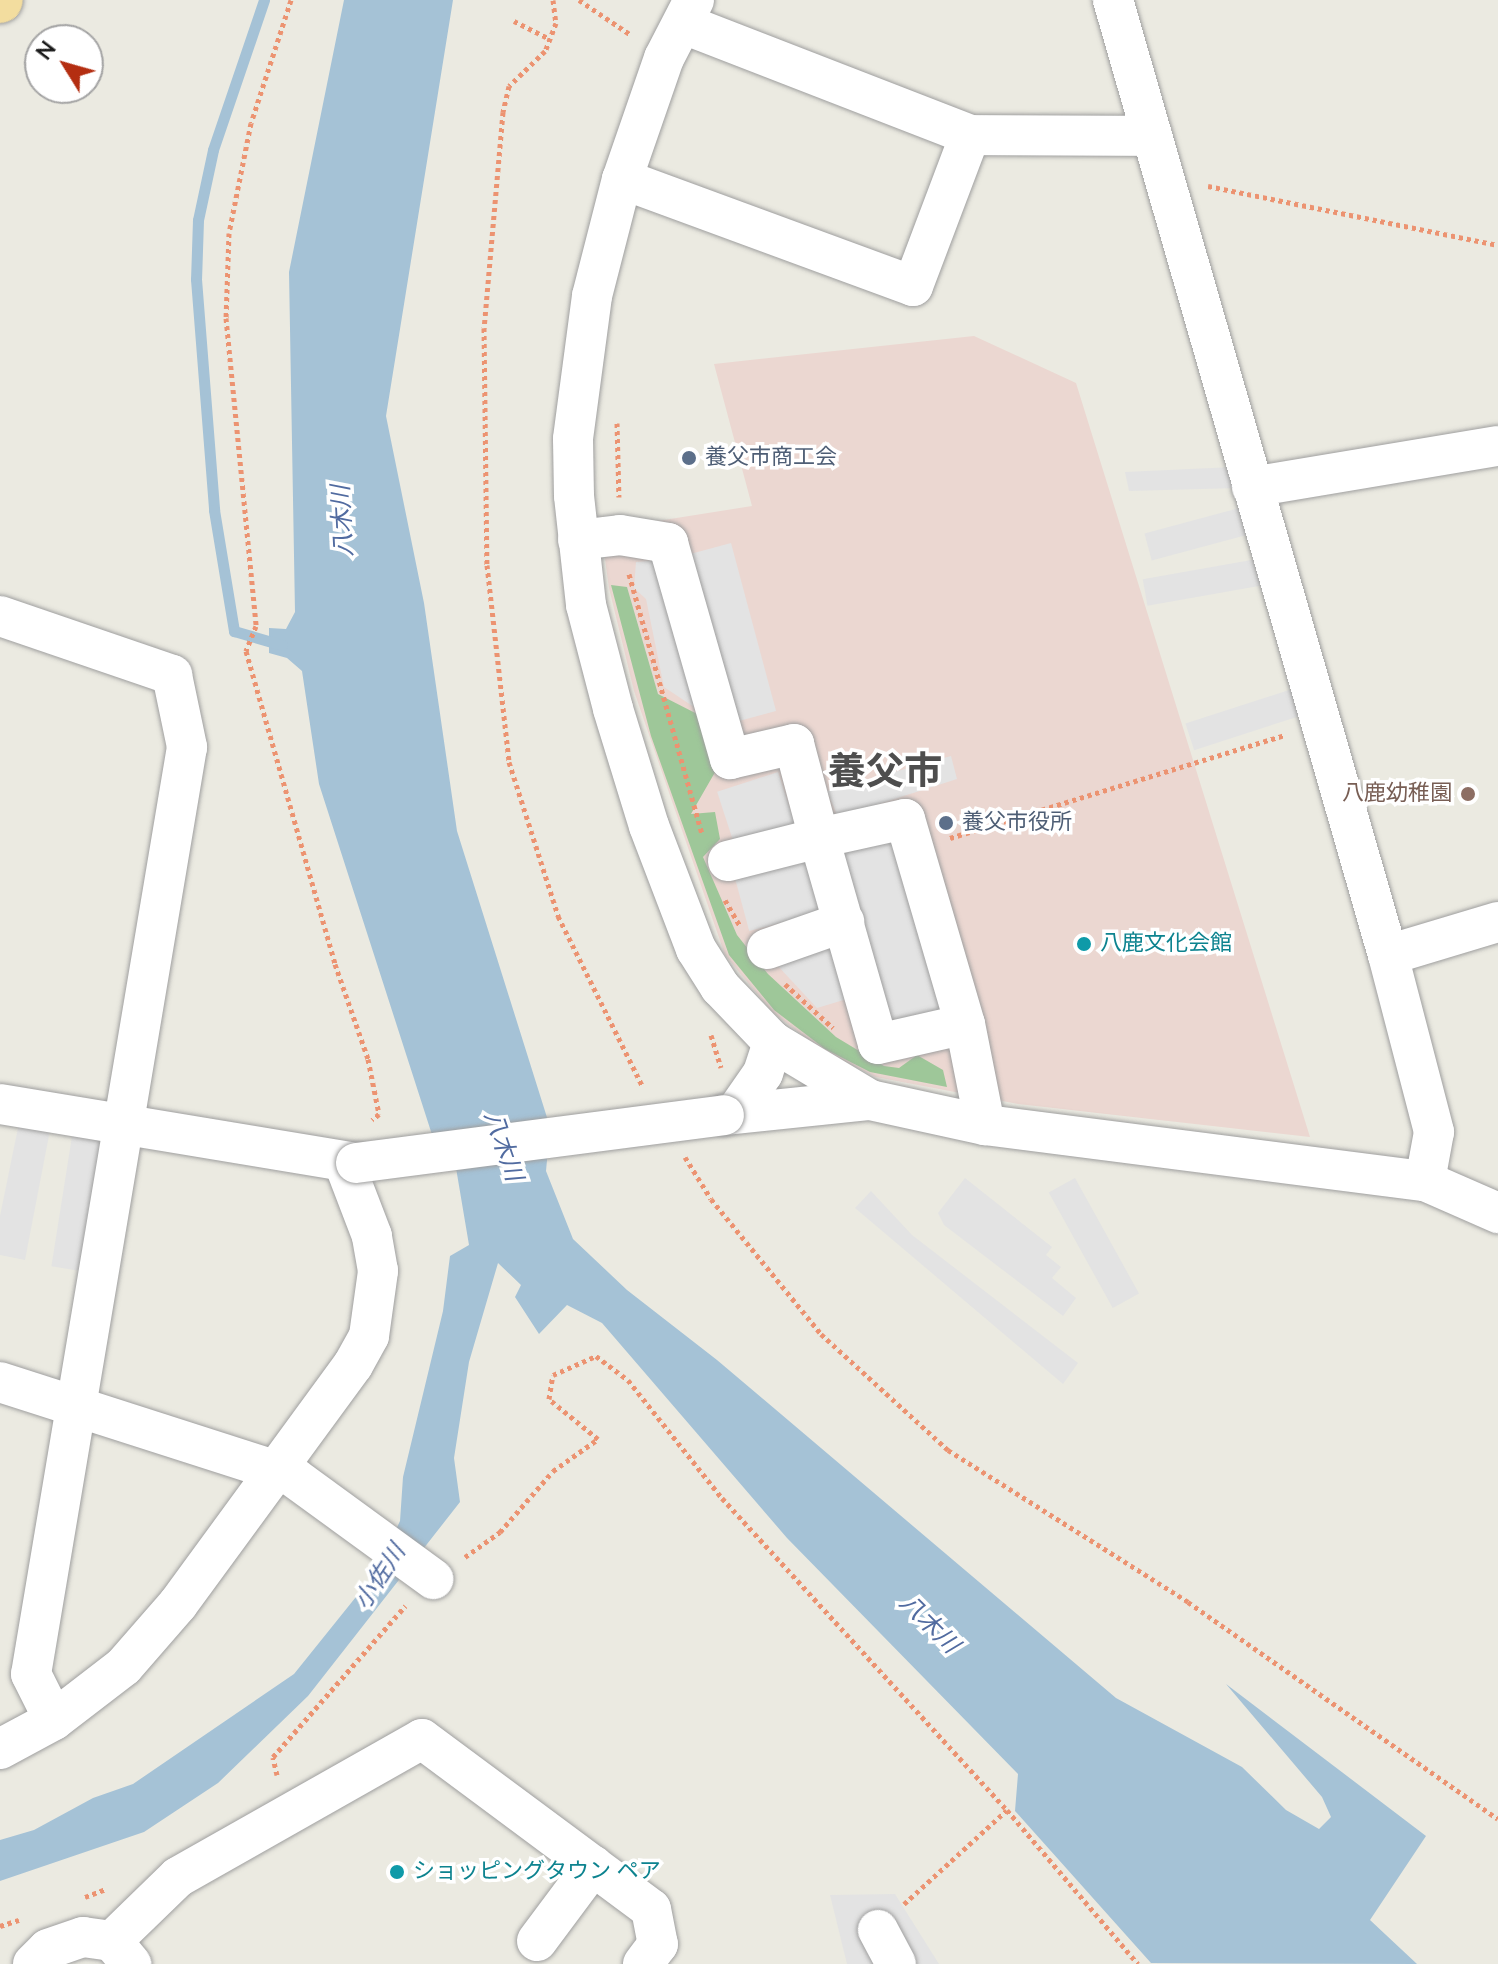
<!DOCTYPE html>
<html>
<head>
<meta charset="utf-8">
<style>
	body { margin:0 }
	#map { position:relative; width:1498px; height:1964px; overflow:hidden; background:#ebeae1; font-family:"Nunito Sans","Noto Sans JP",sans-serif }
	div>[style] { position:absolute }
	.commercial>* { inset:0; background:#ebd7d1 }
	.forest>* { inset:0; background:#9ec799 }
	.parking>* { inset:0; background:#e3e3e3; transform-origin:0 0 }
	.water>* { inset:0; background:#a5c2d6 }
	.stream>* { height:11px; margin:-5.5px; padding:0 5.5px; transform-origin:5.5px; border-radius:5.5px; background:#a5c2d6 }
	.path>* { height:5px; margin-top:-2.5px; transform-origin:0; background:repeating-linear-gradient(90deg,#ec9371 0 4px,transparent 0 8px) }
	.roads { filter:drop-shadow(0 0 2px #9f9f9f) drop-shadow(0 0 2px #9f9f9f) }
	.minor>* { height:40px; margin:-20px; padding:0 20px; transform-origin:20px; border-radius:20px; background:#fff }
	.major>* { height:44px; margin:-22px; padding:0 22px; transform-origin:22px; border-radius:22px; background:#f3dd9f }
	.bridges { filter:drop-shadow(0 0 2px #9f9f9f) drop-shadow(0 0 2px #9f9f9f) }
	.minor-bridge>* { height:40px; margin:-20px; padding:0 20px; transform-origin:20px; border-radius:20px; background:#fff }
	.dots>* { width:22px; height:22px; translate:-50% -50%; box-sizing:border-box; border:4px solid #fff; border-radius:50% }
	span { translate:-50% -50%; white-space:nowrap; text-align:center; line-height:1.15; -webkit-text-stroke:7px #fff; paint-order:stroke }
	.service-label { font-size:22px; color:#4e5e75 }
	.left { translate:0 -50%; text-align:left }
	.education-label { font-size:22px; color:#785e54 }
	.right { translate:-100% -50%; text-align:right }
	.culture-label { font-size:22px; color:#0d838f }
	.water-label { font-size:24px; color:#516ba0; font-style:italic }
	.town-label { font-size:38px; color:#4e4e4e; font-weight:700 }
	.north { position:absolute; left:24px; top:24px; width:80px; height:80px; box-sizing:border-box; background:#fff; border:2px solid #a4a4a4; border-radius:50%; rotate:307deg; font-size:22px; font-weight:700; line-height:32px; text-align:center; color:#1b1b1b }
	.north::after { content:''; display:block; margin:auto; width:28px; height:36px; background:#b42e11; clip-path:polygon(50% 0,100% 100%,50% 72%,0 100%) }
</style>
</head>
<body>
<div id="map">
	<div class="commercial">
		<div style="clip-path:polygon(974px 336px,1076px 383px,1310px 1137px,1018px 1104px,876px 1077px,823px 1051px,772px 1012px,725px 955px,634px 691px,609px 588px,601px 530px,752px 506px,714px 364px)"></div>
	</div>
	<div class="forest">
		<div style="clip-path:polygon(611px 585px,627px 587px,658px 694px,707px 719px,718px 767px,691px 814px,715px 812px,720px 839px,703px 857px,737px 935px,768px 974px,836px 1037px,884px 1066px,899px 1068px,917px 1055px,943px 1070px,947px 1087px,870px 1072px,825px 1049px,774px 1010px,729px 955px,651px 736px)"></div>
	</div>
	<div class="parking">
		<div style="clip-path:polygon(1233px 467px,1238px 488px,1129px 491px,1125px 472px)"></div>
		<div style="left:1243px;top:507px;width:28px;height:102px;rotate:75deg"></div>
		<div style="left:731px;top:543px;width:174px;height:47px;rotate:75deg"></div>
		<div style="left:1257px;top:559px;width:27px;height:116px;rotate:80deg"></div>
		<div style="clip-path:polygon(660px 560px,703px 713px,664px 687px,646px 599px,634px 588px,636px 562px)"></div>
		<div style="left:1292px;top:689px;width:28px;height:112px;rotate:72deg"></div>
		<div style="clip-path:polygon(951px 756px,957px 779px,838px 817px,827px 791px)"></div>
		<div style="left:778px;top:772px;width:56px;height:64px;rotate:72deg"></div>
		<div style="left:894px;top:835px;width:189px;height:60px;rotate:73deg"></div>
		<div style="left:806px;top:861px;width:53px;height:73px;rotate:75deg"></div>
		<div style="clip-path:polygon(831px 945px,847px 999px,817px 1008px,777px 965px)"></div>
		<div style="clip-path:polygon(20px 1118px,51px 1125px,25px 1260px,0 1255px,0 1216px)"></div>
		<div style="left:73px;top:1130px;width:31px;height:138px;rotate:9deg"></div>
		<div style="clip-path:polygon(965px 1178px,1052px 1247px,1046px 1255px,1061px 1267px,1052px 1278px,1076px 1298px,1063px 1316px,944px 1225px,938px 1213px)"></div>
		<div style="left:1075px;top:1178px;width:132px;height:30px;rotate:61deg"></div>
		<div style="clip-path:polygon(871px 1191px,912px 1235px,1078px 1363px,1063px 1384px,855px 1208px)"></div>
		<div style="clip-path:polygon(895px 1894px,939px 1964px,847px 1964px,830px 1895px)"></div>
	</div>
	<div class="water">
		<div style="clip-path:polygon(344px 0,453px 0,386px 416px,424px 603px,457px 831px,550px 1127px,546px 1171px,573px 1239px,627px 1290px,717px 1360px,1116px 1698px,1242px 1767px,1286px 1810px,1319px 1829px,1331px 1817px,1322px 1797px,1226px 1684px,1426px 1836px,1370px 1920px,1417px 1964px,1151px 1963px,1015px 1811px,1018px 1774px,787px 1538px,602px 1323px,567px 1305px,539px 1334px,515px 1297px,521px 1285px,498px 1263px,469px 1362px,454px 1458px,460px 1502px,308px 1696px,218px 1783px,144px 1832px,0 1881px,0 1840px,34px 1830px,93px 1798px,133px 1784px,294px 1674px,376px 1572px,400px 1521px,403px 1477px,443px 1311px,450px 1256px,469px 1245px,456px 1168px,435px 1144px,319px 784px,302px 671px,287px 658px,269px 653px,269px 628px,286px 629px,295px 612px,289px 272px)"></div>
	</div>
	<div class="stream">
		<div style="left:264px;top:0;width:158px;rotate:108.8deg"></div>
		<div style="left:213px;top:150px;width:72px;rotate:102.1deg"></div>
		<div style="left:198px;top:220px;width:59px;rotate:91.9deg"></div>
		<div style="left:196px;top:279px;width:232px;rotate:85.5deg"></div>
		<div style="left:214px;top:510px;width:123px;rotate:80.6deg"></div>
		<div style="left:234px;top:631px;width:50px;rotate:16.3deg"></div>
	</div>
	<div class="path">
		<div style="left:291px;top:0;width:129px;rotate:108deg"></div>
		<div style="left:251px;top:123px;width:112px;rotate:101.3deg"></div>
		<div style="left:229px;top:233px;width:85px;rotate:92deg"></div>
		<div style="left:226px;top:318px;width:309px;rotate:84.4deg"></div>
		<div style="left:256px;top:626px;width:27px;rotate:112deg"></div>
		<div style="left:246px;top:651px;width:325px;rotate:74.1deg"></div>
		<div style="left:335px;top:964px;width:101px;rotate:70.8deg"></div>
		<div style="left:368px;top:1059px;width:56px;rotate:78.7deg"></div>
		<div style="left:379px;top:1114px;width:9px;rotate:139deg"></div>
		<div style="left:553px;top:0;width:23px;rotate:83deg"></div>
		<div style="left:556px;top:23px;width:30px;rotate:111deg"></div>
		<div style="left:545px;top:51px;width:50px;rotate:135.8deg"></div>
		<div style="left:509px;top:86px;width:27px;rotate:103deg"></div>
		<div style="left:503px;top:112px;width:217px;rotate:95deg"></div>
		<div style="left:484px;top:328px;width:237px;rotate:89.3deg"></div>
		<div style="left:487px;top:565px;width:198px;rotate:83.6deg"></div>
		<div style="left:509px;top:762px;width:162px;rotate:72.3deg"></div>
		<div style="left:558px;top:916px;width:191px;rotate:63.6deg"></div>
		<div style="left:579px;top:0;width:63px;rotate:33.9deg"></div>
		<div style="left:514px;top:21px;width:40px;rotate:26.6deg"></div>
		<div style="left:1208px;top:186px;width:296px;rotate:11.5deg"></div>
		<div style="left:617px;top:423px;width:74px;rotate:88.5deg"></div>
		<div style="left:629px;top:574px;width:269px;rotate:74.3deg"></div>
		<div style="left:950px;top:838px;width:350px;rotate:-17.1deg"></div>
		<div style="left:725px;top:900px;width:30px;rotate:60deg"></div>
		<div style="left:785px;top:984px;width:65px;rotate:42.5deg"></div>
		<div style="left:711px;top:1035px;width:34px;rotate:73deg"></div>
		<div style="left:685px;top:1157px;width:49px;rotate:58.2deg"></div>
		<div style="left:711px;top:1199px;width:174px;rotate:50.8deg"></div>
		<div style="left:821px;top:1334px;width:172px;rotate:42.4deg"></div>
		<div style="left:948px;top:1450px;width:284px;rotate:32.3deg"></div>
		<div style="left:1188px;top:1602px;width:378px;rotate:35deg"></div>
		<div style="left:465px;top:1557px;width:43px;rotate:-35.5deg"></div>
		<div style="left:500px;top:1532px;width:81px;rotate:-49deg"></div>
		<div style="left:553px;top:1471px;width:55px;rotate:-35.4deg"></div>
		<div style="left:598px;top:1439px;width:63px;rotate:-140.8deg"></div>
		<div style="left:549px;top:1399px;width:24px;rotate:-81deg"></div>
		<div style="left:553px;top:1375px;width:47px;rotate:-23.8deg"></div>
		<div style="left:596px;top:1356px;width:40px;rotate:37deg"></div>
		<div style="left:628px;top:1380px;width:151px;rotate:51.5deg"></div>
		<div style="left:722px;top:1498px;width:423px;rotate:47.6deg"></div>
		<div style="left:277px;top:1775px;width:18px;rotate:-103deg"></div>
		<div style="left:273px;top:1757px;width:201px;rotate:-48.8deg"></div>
		<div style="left:85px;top:1897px;width:22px;rotate:-21deg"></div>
		<div style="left:904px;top:1904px;width:139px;rotate:-42.4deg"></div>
		<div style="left:1007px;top:1810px;width:202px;rotate:49.6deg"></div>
		<div style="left:0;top:1926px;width:20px;rotate:-18deg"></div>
	</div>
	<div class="roads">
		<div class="minor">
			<div style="left:694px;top:0;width:65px;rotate:117.3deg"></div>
			<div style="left:664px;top:58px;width:128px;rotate:109.1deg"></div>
			<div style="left:622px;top:179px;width:121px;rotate:104.4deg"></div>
			<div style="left:592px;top:296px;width:144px;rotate:97.6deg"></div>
			<div style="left:573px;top:439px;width:57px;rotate:89deg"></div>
			<div style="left:574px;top:496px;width:110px;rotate:83.7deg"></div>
			<div style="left:586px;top:605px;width:107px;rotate:75.4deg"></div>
			<div style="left:613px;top:709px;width:122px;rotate:72.9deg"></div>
			<div style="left:649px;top:826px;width:132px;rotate:69.1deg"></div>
			<div style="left:696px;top:949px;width:45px;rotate:57.7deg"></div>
			<div style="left:720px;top:987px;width:76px;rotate:46.1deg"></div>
			<div style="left:773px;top:1042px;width:113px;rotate:30.9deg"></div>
			<div style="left:870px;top:1100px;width:118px;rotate:12.3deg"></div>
			<div style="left:985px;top:1125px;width:444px;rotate:7.3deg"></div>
			<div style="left:1425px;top:1181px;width:80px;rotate:23.7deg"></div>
			<div style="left:1113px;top:0;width:994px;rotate:73.94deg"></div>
			<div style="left:1388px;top:955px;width:183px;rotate:75.4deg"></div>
			<div style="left:1434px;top:1132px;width:50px;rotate:100.4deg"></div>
			<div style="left:684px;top:24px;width:307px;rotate:21.2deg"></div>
			<div style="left:970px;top:135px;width:182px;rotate:0.3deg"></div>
			<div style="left:622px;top:179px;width:310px;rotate:20.2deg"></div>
			<div style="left:913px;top:286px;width:161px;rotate:-69.3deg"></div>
			<div style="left:1252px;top:487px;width:249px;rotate:-9.5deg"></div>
			<div style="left:578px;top:540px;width:42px;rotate:-6.8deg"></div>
			<div style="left:620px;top:535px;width:49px;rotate:9.5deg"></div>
			<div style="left:668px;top:543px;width:225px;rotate:74deg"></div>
			<div style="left:730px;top:759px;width:66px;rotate:-13.2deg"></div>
			<div style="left:794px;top:744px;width:97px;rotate:75.1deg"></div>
			<div style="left:819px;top:838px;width:88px;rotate:-12.5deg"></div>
			<div style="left:905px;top:819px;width:214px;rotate:73.7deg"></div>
			<div style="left:965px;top:1024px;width:103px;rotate:78.8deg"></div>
			<div style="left:0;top:616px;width:182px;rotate:18.9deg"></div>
			<div style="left:172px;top:675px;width:74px;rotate:78.2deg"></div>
			<div style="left:187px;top:747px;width:940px;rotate:99.55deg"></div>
			<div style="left:31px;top:1674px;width:51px;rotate:63.4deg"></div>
			<div style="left:728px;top:861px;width:94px;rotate:-14.2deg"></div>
			<div style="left:819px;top:838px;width:214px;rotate:74deg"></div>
			<div style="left:878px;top:1044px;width:89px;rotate:-12.9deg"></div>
			<div style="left:767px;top:949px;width:82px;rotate:-19.3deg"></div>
			<div style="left:1388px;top:955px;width:115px;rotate:-16.7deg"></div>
			<div style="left:0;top:1104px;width:361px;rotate:9.4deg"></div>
			<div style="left:736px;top:1112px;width:47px;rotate:-55.3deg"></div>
			<div style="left:763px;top:1073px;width:33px;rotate:-72deg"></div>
			<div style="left:724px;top:1115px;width:147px;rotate:-5.9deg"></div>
			<div style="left:0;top:1382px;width:307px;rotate:17.8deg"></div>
			<div style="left:292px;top:1476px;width:175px;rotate:36.1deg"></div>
			<div style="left:0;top:1749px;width:61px;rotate:-28.2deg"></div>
			<div style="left:54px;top:1720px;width:88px;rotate:-37.6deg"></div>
			<div style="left:124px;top:1666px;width:82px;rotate:-48.9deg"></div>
			<div style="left:178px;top:1604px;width:296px;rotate:-53.8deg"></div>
			<div style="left:353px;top:1365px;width:33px;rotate:-61deg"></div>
			<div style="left:369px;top:1336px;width:66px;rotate:-82.1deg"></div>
			<div style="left:378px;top:1271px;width:36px;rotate:-100deg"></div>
			<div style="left:372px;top:1236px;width:78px;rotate:-111deg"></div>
			<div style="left:878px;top:1930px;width:38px;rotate:62deg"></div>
			<div style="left:112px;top:1941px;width:92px;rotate:-44.1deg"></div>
			<div style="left:178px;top:1877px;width:280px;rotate:-29.5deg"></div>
			<div style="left:422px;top:1739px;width:285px;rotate:36.6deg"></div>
			<div style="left:651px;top:1909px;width:36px;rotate:79deg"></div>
			<div style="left:658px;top:1944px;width:25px;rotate:127deg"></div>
			<div style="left:537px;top:1941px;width:94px;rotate:-53.3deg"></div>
			<div style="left:33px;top:1964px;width:21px;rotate:-45deg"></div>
			<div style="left:48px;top:1949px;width:37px;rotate:-19deg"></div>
			<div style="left:83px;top:1937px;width:29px;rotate:8deg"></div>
			<div style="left:112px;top:1941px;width:30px;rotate:50deg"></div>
		</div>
		<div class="major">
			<div style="left:0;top:1px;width:1px;rotate:-45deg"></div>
		</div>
	</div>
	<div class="bridges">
		<div class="minor-bridge">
			<div style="left:356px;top:1163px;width:371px;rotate:-7.4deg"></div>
		</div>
	</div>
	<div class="dots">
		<div style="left:689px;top:458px;background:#5c6f8a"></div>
		<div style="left:1468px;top:794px;background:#8d6e63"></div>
		<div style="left:946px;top:823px;background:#5c6f8a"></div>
		<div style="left:1084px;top:944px;background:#0f9aa8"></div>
		<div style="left:397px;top:1872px;background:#0f9aa8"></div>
	</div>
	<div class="service-label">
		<span class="left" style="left:705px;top:458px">養父市商工会</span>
		<span class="left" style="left:962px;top:823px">養父市役所</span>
	</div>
	<div class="education-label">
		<span class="right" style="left:1452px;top:794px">八鹿幼稚園</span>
	</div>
	<div class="culture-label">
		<span class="left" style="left:1100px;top:944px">八鹿文化会館</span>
		<span class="left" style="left:413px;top:1872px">ショッピングタウン ペア</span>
	</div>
	<div class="water-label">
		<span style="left:343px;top:521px;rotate:-93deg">八木川</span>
		<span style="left:503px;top:1146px;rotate:71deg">八木川</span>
		<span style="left:380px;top:1577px;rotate:-57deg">小佐川</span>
		<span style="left:929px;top:1624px;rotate:45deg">八木川</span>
	</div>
	<div class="town-label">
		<span style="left:885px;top:772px">養父市</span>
	</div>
	<div class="north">N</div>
</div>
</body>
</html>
